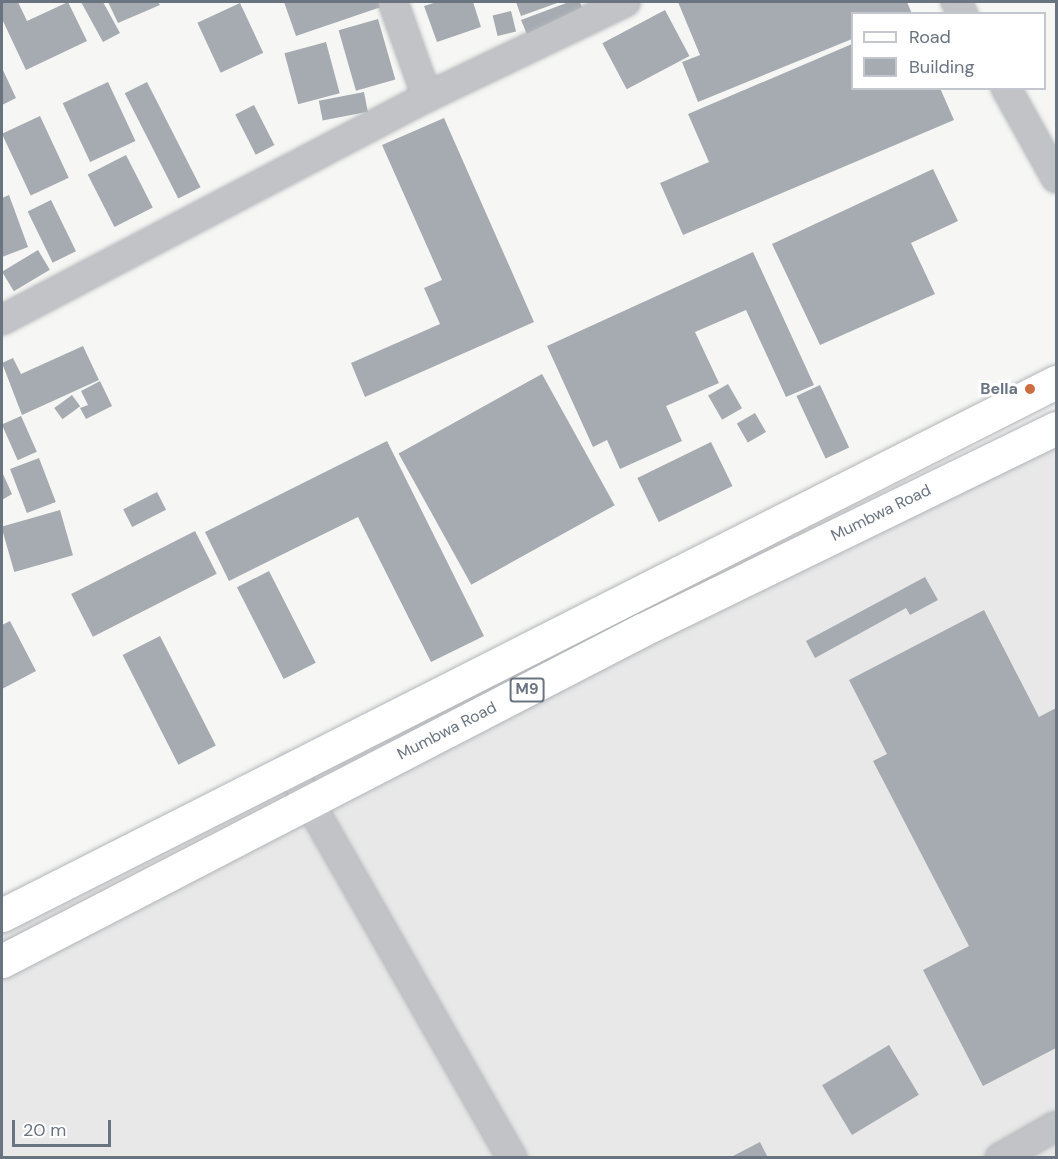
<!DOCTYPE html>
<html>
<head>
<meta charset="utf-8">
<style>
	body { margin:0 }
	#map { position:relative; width:1058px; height:1159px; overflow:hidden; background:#f6f7f4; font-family:"DM Sans",sans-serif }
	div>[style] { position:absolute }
	.built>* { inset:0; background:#e7e8e7 }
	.building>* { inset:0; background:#a5abb1; transform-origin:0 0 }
	.roads { filter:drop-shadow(0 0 2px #b2b5b9) drop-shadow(0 0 2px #b2b5b9) }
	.street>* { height:28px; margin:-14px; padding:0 14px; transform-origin:14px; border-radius:14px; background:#c1c3c7 }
	.primary>* { height:33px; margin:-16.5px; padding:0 16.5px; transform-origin:16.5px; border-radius:16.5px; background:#fff }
	.dots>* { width:16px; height:16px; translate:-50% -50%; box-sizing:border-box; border:3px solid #fff; border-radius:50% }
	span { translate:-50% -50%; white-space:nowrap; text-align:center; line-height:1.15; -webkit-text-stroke:6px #fff; paint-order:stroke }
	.shield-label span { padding:2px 4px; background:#fff; border:2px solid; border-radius:4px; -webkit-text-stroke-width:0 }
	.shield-label { font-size:15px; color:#6a7481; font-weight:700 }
	.poi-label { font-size:16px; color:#6a7481; font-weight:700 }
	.right { translate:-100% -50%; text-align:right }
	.street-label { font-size:16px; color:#6a7481 }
	.frame { position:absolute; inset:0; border:3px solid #6a7481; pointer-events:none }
	.legend { position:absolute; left:851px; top:12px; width:195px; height:78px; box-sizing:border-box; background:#fff; border:2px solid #c3c7cd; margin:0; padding:8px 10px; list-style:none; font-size:18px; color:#6a7481 }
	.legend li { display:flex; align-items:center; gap:12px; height:30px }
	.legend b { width:30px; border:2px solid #c3c7cd }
	.scale { position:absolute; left:12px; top:1120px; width:99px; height:27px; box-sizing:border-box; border:3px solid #6a7481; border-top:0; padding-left:8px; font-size:18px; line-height:21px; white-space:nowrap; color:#6a7481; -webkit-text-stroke:4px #fff; paint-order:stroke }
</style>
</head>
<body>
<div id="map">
	<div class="built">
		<div style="clip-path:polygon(1056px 414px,1056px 1157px,2px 1158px,2px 923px)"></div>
	</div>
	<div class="building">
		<div style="clip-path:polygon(18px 2px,27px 21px,68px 2px,87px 41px,26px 70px,2px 19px,2px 3px)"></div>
		<div style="clip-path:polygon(81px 2px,103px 2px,120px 33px,103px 42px)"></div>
		<div style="clip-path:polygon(108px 2px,158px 2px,160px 5px,118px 23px)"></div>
		<div style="clip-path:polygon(284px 2px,379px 2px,381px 7px,296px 36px)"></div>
		<div style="clip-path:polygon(437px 2px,473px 2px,481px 27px,437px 42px,424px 6px)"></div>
		<div style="clip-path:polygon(516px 2px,560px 2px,521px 16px)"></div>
		<div style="clip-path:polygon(569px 2px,580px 2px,585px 17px,529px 39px,521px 20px)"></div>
		<div style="clip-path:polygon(678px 2px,907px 2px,912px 14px,852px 14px,852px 39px,698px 102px,682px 62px,700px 55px)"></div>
		<div style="left:240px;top:3px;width:55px;height:47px;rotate:65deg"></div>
		<div style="left:665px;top:10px;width:52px;height:71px;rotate:62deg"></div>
		<div style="left:511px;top:11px;width:21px;height:19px;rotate:76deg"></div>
		<div style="left:378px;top:19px;width:63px;height:41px;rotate:74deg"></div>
		<div style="left:326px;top:42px;width:53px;height:43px;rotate:75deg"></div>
		<div style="clip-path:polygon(852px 44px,852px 88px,940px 88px,954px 120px,683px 235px,660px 183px,709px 162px,688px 114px)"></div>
		<div style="clip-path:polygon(2px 68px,16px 98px,2px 105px)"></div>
		<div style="left:108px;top:82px;width:65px;height:50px;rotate:65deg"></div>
		<div style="left:147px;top:82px;width:118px;height:25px;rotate:63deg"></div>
		<div style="left:364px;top:92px;width:20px;height:46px;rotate:79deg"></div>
		<div style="left:254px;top:105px;width:45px;height:21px;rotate:63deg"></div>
		<div style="left:40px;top:116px;width:68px;height:42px;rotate:65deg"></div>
		<div style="clip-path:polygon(444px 118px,534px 322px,365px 397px,351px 363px,440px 324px,424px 288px,442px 280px,382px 145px)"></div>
		<div style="left:126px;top:155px;width:59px;height:43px;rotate:63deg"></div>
		<div style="clip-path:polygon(933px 169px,958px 221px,911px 243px,935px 294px,820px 345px,772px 244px)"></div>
		<div style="clip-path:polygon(9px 195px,28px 247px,2px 257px,2px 198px)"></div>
		<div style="left:51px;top:200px;width:57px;height:26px;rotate:64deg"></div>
		<div style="left:38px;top:250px;width:23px;height:42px;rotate:59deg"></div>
		<div style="clip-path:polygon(753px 252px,814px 385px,786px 397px,746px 310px,695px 332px,719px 383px,666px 406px,682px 441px,620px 469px,607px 440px,593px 447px,547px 346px)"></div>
		<div style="clip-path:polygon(83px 346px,99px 380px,22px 415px,2px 363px,13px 358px,21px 374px)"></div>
		<div style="left:542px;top:374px;width:150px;height:164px;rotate:61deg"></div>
		<div style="clip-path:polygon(100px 381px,112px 406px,86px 419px,80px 408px,88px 405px,81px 391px)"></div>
		<div style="left:728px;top:384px;width:28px;height:23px;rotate:60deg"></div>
		<div style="left:820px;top:385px;width:69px;height:26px;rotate:65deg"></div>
		<div style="left:72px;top:395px;width:14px;height:22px;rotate:54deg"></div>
		<div style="left:755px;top:413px;width:22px;height:21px;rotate:60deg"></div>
		<div style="left:21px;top:416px;width:39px;height:21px;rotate:66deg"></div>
		<div style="clip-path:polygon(387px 441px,484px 636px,431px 662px,358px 517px,229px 581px,205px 532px)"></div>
		<div style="left:711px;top:442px;width:49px;height:82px;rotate:64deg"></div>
		<div style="left:39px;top:458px;width:47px;height:31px;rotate:69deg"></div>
		<div style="clip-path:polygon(2px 472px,12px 494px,2px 500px)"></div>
		<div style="left:157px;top:492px;width:20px;height:38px;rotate:63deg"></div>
		<div style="left:60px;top:510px;width:47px;height:61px;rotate:74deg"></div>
		<div style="left:195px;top:531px;width:48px;height:139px;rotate:63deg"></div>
		<div style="left:269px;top:571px;width:103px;height:36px;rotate:63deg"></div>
		<div style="clip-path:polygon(925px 577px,938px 600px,910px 615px,906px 608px,815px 658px,806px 641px)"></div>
		<div style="clip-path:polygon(984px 610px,1039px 717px,1056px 708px,1056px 1048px,983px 1086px,923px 970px,969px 946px,873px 761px,887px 754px,849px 680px)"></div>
		<div style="clip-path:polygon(10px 621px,36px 671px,2px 689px,2px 625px)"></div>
		<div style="left:160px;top:636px;width:123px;height:42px;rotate:63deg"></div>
		<div style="left:889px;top:1045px;width:58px;height:78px;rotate:59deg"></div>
		<div style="clip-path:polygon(760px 1142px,768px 1158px,734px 1158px,733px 1156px)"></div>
	</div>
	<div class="roads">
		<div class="street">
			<div style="left:393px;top:2px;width:101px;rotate:70.3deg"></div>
			<div style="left:956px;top:2px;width:14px;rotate:60deg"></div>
			<div style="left:1006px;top:88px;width:103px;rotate:60.9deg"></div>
			<div style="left:2px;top:320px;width:480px;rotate:-27.7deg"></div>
			<div style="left:427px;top:97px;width:220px;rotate:-25.6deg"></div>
			<div style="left:289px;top:767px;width:450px;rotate:60.3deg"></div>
			<div style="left:1000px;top:1158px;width:64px;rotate:-29.7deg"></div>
		</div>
		<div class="primary">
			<div style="left:2px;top:915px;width:1181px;rotate:-26.83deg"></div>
			<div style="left:2px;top:961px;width:721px;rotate:-27.35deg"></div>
			<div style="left:642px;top:630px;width:461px;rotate:-26deg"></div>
		</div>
	</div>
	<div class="dots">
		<div style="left:1030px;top:389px;background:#cc6e3f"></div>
	</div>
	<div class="shield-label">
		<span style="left:527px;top:690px">M9</span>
	</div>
	<div class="poi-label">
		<span class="right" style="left:1018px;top:389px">Bella</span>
	</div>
	<div class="street-label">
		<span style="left:881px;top:513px;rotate:-26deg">Mumbwa Road</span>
		<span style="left:447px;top:731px;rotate:-27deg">Mumbwa Road</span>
	</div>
	<div class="frame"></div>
	<ul class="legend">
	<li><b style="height:8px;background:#fff"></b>Road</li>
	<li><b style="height:16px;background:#a5abb1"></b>Building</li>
	</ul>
	<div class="scale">20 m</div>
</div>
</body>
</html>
